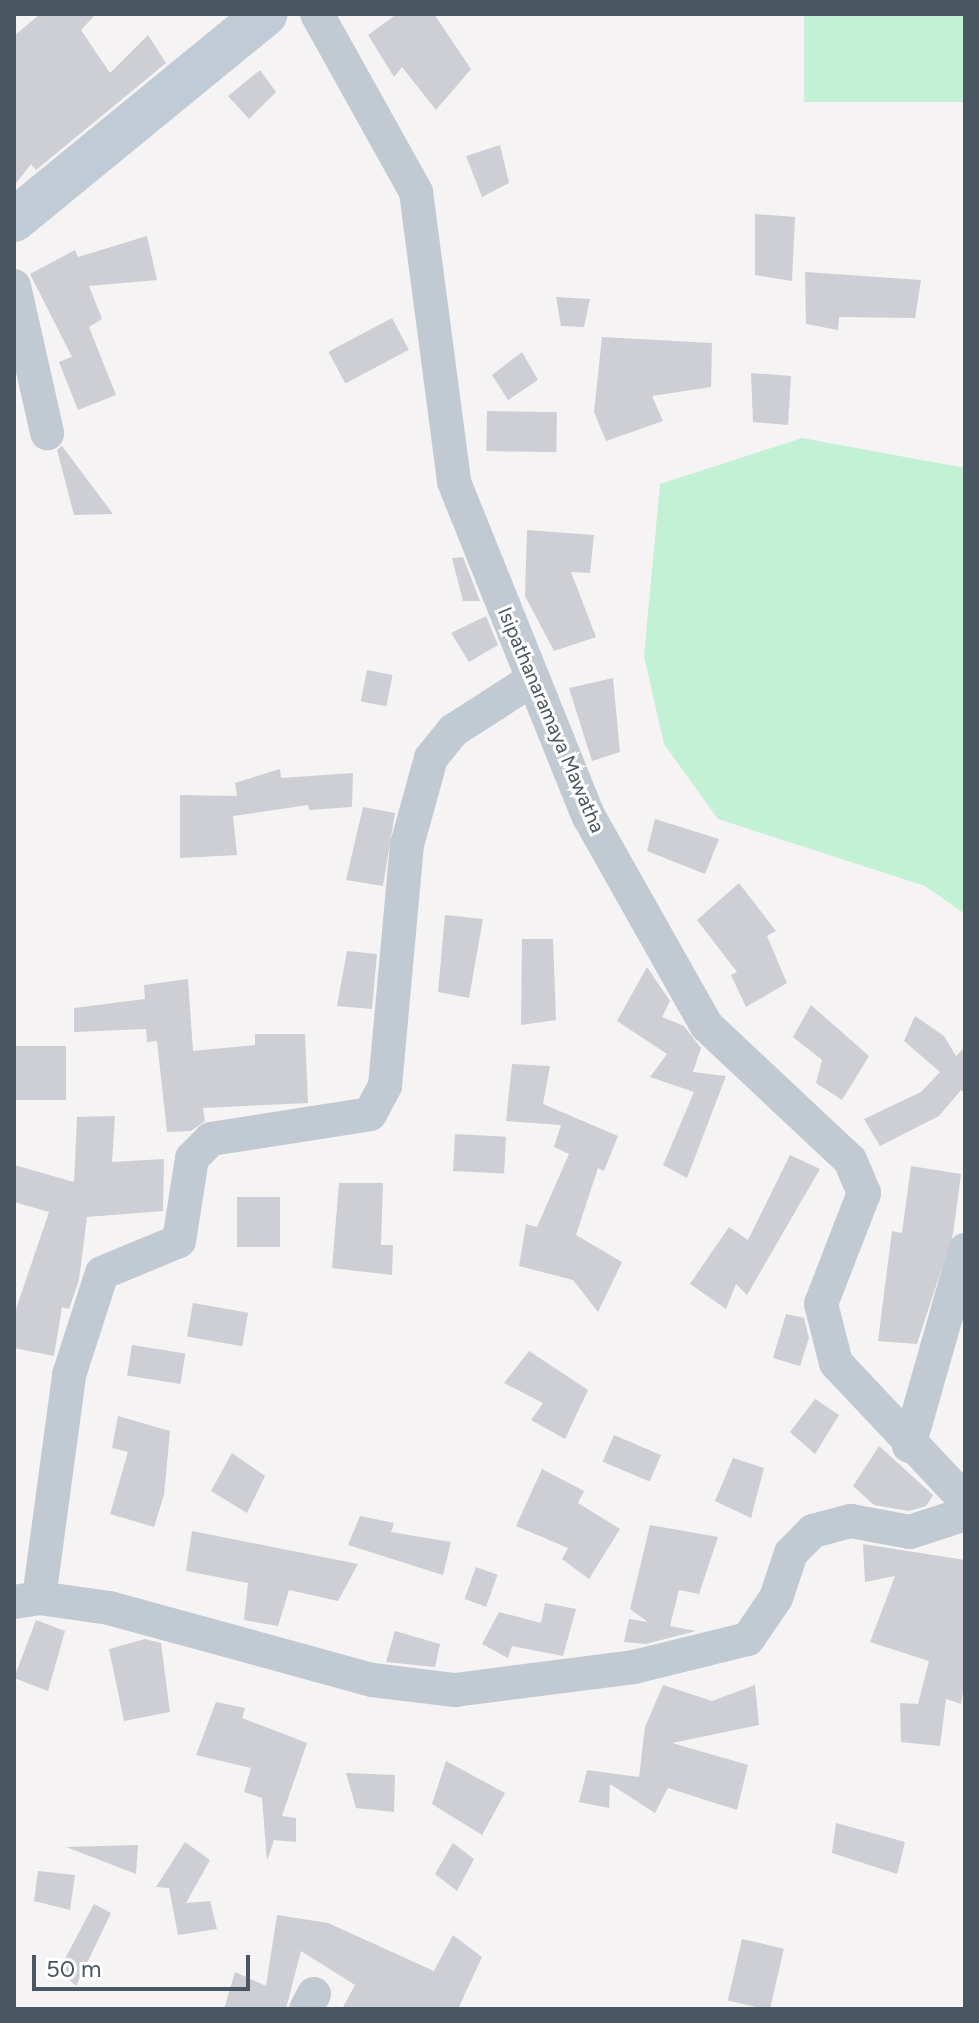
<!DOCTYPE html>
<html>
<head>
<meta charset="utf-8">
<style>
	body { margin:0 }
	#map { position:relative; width:979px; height:2023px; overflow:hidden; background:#f5f3f3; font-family:Figtree,sans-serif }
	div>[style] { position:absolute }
	.green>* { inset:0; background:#c3f1d5; transform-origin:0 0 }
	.building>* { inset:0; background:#cdcfd5; transform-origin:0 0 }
	.street>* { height:34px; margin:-17px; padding:0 17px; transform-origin:17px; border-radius:17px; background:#c1cad2 }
	.secondary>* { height:44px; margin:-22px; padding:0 22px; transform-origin:22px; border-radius:22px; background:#c1cbd6 }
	span { translate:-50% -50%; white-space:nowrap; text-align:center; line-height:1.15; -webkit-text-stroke:6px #fff; paint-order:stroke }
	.street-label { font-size:20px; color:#4a5661 }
	.frame { position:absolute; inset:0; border:16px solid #4a5661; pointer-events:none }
	.scale { position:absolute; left:32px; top:1955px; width:218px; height:36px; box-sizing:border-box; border:4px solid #4a5661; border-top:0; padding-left:10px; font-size:24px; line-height:28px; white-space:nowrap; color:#4a5661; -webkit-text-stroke:6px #fff; paint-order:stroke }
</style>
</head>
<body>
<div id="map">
	<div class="green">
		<div style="left:804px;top:14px;width:161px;height:88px"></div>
		<div style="clip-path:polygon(802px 438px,965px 468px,965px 914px,925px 886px,718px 819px,664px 744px,644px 656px,660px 484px)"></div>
	</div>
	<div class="building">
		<div style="clip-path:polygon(40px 14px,96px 14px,81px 30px,110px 73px,148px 35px,166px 63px,36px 170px,31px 164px,14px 186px,14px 36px)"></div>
		<div style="clip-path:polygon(397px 14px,434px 14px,471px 69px,436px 110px,402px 67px,394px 77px,368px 35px)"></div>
		<div style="clip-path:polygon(260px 70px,276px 92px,249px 119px,228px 96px)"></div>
		<div style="clip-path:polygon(500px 145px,509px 183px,482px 197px,466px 156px)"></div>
		<div style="clip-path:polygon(755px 214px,795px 217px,792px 281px,755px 275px)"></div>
		<div style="clip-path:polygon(147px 236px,157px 280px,89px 286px,102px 319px,89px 327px,116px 395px,78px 410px,59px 362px,72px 357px,30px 274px,75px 250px,78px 257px)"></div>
		<div style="clip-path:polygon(805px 272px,921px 280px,915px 318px,839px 317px,838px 330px,806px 324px)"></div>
		<div style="clip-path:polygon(556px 297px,590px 299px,584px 327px,561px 326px)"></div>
		<div style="left:392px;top:318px;width:36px;height:72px;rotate:62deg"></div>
		<div style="clip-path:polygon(602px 337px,712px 343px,711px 387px,652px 396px,663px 421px,606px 441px,594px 412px)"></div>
		<div style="clip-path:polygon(522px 352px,538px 380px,508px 400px,492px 375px)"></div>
		<div style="clip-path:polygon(751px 373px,791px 376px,788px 425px,753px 422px)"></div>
		<div style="left:487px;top:411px;width:70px;height:40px;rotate:1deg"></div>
		<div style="clip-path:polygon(62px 446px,113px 514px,74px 515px,57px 450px)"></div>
		<div style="clip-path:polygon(527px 530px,594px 535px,590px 573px,571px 572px,596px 637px,554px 651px,525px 596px)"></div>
		<div style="clip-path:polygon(463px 557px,480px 601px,463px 601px,452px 558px)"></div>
		<div style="clip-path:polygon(486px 616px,498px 645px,469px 662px,451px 633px)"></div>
		<div style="left:367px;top:670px;width:26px;height:32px;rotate:11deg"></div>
		<div style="clip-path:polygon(613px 678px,620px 752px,592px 761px,569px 688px)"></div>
		<div style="clip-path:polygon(280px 769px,281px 778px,353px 773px,352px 807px,309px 810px,308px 805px,233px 816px,237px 855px,180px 858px,180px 795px,237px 796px,235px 783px)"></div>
		<div style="clip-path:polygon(363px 807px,395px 813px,383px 886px,346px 880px)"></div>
		<div style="clip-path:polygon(655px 819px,719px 839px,705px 874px,647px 851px)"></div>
		<div style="clip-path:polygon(739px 883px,776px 931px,767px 936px,787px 983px,746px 1007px,731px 975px,737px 972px,697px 920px)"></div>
		<div style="clip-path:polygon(445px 915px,483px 919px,469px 998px,438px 992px)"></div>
		<div style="clip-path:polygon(522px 939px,553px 939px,556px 1020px,521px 1025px)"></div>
		<div style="clip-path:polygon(347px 951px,377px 954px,372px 1009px,337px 1006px)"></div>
		<div style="clip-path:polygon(647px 967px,670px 1001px,662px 1017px,684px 1026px,701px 1048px,693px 1072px,726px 1076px,687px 1178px,663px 1165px,694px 1092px,650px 1077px,667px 1054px,617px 1021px)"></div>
		<div style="clip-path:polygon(188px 979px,193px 1051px,255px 1045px,255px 1034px,305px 1034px,308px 1103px,203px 1108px,205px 1121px,191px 1131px,167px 1132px,157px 1041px,147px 1042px,146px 1029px,74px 1032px,74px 1008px,145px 999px,144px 985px)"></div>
		<div style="clip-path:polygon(811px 1005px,869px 1056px,842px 1100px,816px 1083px,822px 1060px,793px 1037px)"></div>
		<div style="clip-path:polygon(915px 1016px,944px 1036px,956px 1056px,965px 1047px,965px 1093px,961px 1090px,939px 1116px,880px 1146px,864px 1119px,921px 1092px,940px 1072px,904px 1041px)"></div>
		<div style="left:14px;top:1046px;width:52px;height:54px"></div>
		<div style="clip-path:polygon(512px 1064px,550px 1066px,543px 1104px,618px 1136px,604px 1171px,598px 1168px,576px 1235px,622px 1262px,598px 1312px,573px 1280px,519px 1266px,526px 1224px,537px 1227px,569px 1154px,554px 1147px,561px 1125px,506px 1121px)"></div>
		<div style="clip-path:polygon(115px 1116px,112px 1162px,164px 1159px,163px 1211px,87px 1217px,79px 1280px,69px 1309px,62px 1307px,54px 1356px,14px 1348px,14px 1315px,49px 1212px,14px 1202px,14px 1165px,74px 1182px,77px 1117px)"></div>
		<div style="left:455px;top:1134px;width:51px;height:37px;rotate:3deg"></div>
		<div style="clip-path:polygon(790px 1155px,820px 1169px,747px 1295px,736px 1284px,726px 1309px,690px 1284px,729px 1227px,748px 1240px)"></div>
		<div style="clip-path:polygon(911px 1166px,961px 1174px,953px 1234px,917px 1344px,878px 1341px,892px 1231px,902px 1233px)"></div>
		<div style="clip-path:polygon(339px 1183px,383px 1183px,381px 1245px,393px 1245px,392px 1275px,332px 1268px)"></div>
		<div style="left:237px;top:1197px;width:43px;height:50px"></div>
		<div style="left:193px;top:1303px;width:56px;height:34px;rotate:10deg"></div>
		<div style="clip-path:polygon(786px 1314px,804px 1318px,809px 1338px,800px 1366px,773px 1358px)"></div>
		<div style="left:132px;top:1345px;width:54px;height:31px;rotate:9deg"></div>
		<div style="clip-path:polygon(529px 1351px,588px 1390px,565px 1439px,531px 1420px,543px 1403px,504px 1383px)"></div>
		<div style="clip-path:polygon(815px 1399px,839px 1415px,815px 1454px,790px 1432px)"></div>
		<div style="clip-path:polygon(118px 1416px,170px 1431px,164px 1495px,154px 1527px,110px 1514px,128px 1452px,112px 1448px)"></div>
		<div style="left:614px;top:1435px;width:51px;height:29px;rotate:23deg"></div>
		<div style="clip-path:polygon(879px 1446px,933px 1495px,926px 1506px,909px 1511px,874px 1505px,853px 1486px)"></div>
		<div style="clip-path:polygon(232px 1453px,265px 1476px,247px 1513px,211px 1491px)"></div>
		<div style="clip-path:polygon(733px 1458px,764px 1468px,751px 1518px,715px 1501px)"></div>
		<div style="clip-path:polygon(542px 1469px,584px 1491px,578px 1503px,620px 1529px,589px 1579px,562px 1559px,568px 1548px,516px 1526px)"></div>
		<div style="clip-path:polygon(360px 1516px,394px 1523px,391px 1532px,451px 1542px,443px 1575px,348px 1545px)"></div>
		<div style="clip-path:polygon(650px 1525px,718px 1537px,699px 1594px,679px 1590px,670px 1626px,696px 1631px,646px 1644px,624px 1642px,629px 1619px,648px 1622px,630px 1609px)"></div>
		<div style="clip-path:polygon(192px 1531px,358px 1564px,338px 1601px,289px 1590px,278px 1626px,244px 1620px,248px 1583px,186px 1571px)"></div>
		<div style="clip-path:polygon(863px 1544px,965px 1560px,965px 1680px,961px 1704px,946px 1699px,940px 1746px,901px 1742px,900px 1703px,918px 1704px,929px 1661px,870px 1642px,895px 1576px,865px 1582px)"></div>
		<div style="left:476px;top:1567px;width:23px;height:34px;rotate:20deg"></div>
		<div style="clip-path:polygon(545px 1603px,576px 1609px,563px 1656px,512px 1646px,508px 1658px,482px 1644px,499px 1612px,541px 1623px)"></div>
		<div style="clip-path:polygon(36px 1620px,65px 1631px,48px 1691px,14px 1678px)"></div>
		<div style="clip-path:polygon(395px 1631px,440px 1644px,435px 1667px,386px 1662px)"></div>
		<div style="clip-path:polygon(145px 1639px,161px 1643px,170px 1712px,124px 1721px,109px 1649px)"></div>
		<div style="clip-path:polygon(663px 1685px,712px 1701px,755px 1685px,759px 1725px,672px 1743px,748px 1765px,737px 1810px,668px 1788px,655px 1813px,610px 1784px,609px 1808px,579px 1802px,587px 1770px,639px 1777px,645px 1727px)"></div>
		<div style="clip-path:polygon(216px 1702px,245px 1708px,242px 1718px,307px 1743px,282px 1816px,296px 1818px,296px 1842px,274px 1840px,267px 1861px,262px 1798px,244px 1792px,251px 1768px,196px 1755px)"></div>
		<div style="clip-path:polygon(446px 1761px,505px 1793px,482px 1835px,432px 1804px)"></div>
		<div style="clip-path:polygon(346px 1773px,395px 1775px,394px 1812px,356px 1808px)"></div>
		<div style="clip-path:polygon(836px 1823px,905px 1842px,897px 1874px,832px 1853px)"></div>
		<div style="clip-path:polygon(185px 1842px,210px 1860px,186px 1903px,210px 1901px,217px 1929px,178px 1935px,169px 1888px,156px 1887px)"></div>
		<div style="clip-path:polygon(453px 1843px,474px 1859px,457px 1891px,435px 1874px)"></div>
		<div style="clip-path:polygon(138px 1845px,136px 1874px,66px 1847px)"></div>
		<div style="clip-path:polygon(38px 1871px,75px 1875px,70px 1910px,34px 1901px)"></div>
		<div style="clip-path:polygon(94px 1904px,111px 1913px,76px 1986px,59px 1970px)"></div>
		<div style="clip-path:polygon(277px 1915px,328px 1923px,434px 1971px,453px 1935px,482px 1957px,458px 2009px,342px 2009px,355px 1985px,301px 1951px,286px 2009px,224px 2009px,235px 1972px,266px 1986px)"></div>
		<div style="left:742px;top:1939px;width:43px;height:63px;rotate:13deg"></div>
	</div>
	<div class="street">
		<div style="left:317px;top:14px;width:204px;rotate:60.9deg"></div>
		<div style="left:416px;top:192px;width:292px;rotate:82.5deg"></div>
		<div style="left:454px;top:482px;width:361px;rotate:68.1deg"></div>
		<div style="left:589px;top:817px;width:239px;rotate:60.6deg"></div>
		<div style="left:706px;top:1025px;width:197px;rotate:43.2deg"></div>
		<div style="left:850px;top:1160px;width:36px;rotate:67deg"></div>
		<div style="left:864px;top:1193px;width:119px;rotate:111.2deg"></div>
		<div style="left:821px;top:1304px;width:61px;rotate:75.7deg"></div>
		<div style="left:836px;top:1363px;width:188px;rotate:46.7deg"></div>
		<div style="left:14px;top:286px;width:151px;rotate:77.3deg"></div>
		<div style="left:909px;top:1446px;width:204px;rotate:-74.1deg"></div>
		<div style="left:39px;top:1598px;width:225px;rotate:-82.3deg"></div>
		<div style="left:69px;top:1375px;width:107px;rotate:-72.1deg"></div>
		<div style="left:102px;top:1273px;width:83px;rotate:-22.6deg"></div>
		<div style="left:179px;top:1241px;width:84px;rotate:-81.1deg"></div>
		<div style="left:192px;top:1158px;width:27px;rotate:-45deg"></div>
		<div style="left:211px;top:1139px;width:161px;rotate:-8.9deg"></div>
		<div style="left:370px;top:1114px;width:32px;rotate:-62deg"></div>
		<div style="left:385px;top:1086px;width:242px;rotate:-84.8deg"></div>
		<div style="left:407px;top:845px;width:90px;rotate:-74.6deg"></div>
		<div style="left:431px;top:758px;width:36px;rotate:-51deg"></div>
		<div style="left:454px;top:730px;width:94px;rotate:-32.8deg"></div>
		<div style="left:14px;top:1602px;width:25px;rotate:-9deg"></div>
		<div style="left:39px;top:1598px;width:71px;rotate:8.1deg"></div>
		<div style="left:109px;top:1608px;width:273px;rotate:15.3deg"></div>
		<div style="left:372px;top:1680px;width:84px;rotate:6.9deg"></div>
		<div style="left:455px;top:1690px;width:180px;rotate:-7.3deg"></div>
		<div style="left:634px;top:1667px;width:117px;rotate:-13.8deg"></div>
		<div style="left:748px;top:1639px;width:50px;rotate:-55.7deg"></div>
		<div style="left:776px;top:1598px;width:47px;rotate:-71.6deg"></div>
		<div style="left:791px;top:1553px;width:31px;rotate:-45deg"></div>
		<div style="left:813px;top:1531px;width:39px;rotate:-15deg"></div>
		<div style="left:851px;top:1521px;width:60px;rotate:10.6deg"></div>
		<div style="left:910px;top:1532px;width:58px;rotate:-18.1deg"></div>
		<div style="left:306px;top:2009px;width:17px;rotate:-62deg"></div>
	</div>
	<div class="secondary">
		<div style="left:14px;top:220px;width:325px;rotate:-39.3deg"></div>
	</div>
	<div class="street-label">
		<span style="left:551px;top:720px;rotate:67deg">Isipathanaramaya Mawatha</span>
	</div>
	<div class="frame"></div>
	<div class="scale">50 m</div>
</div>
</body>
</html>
